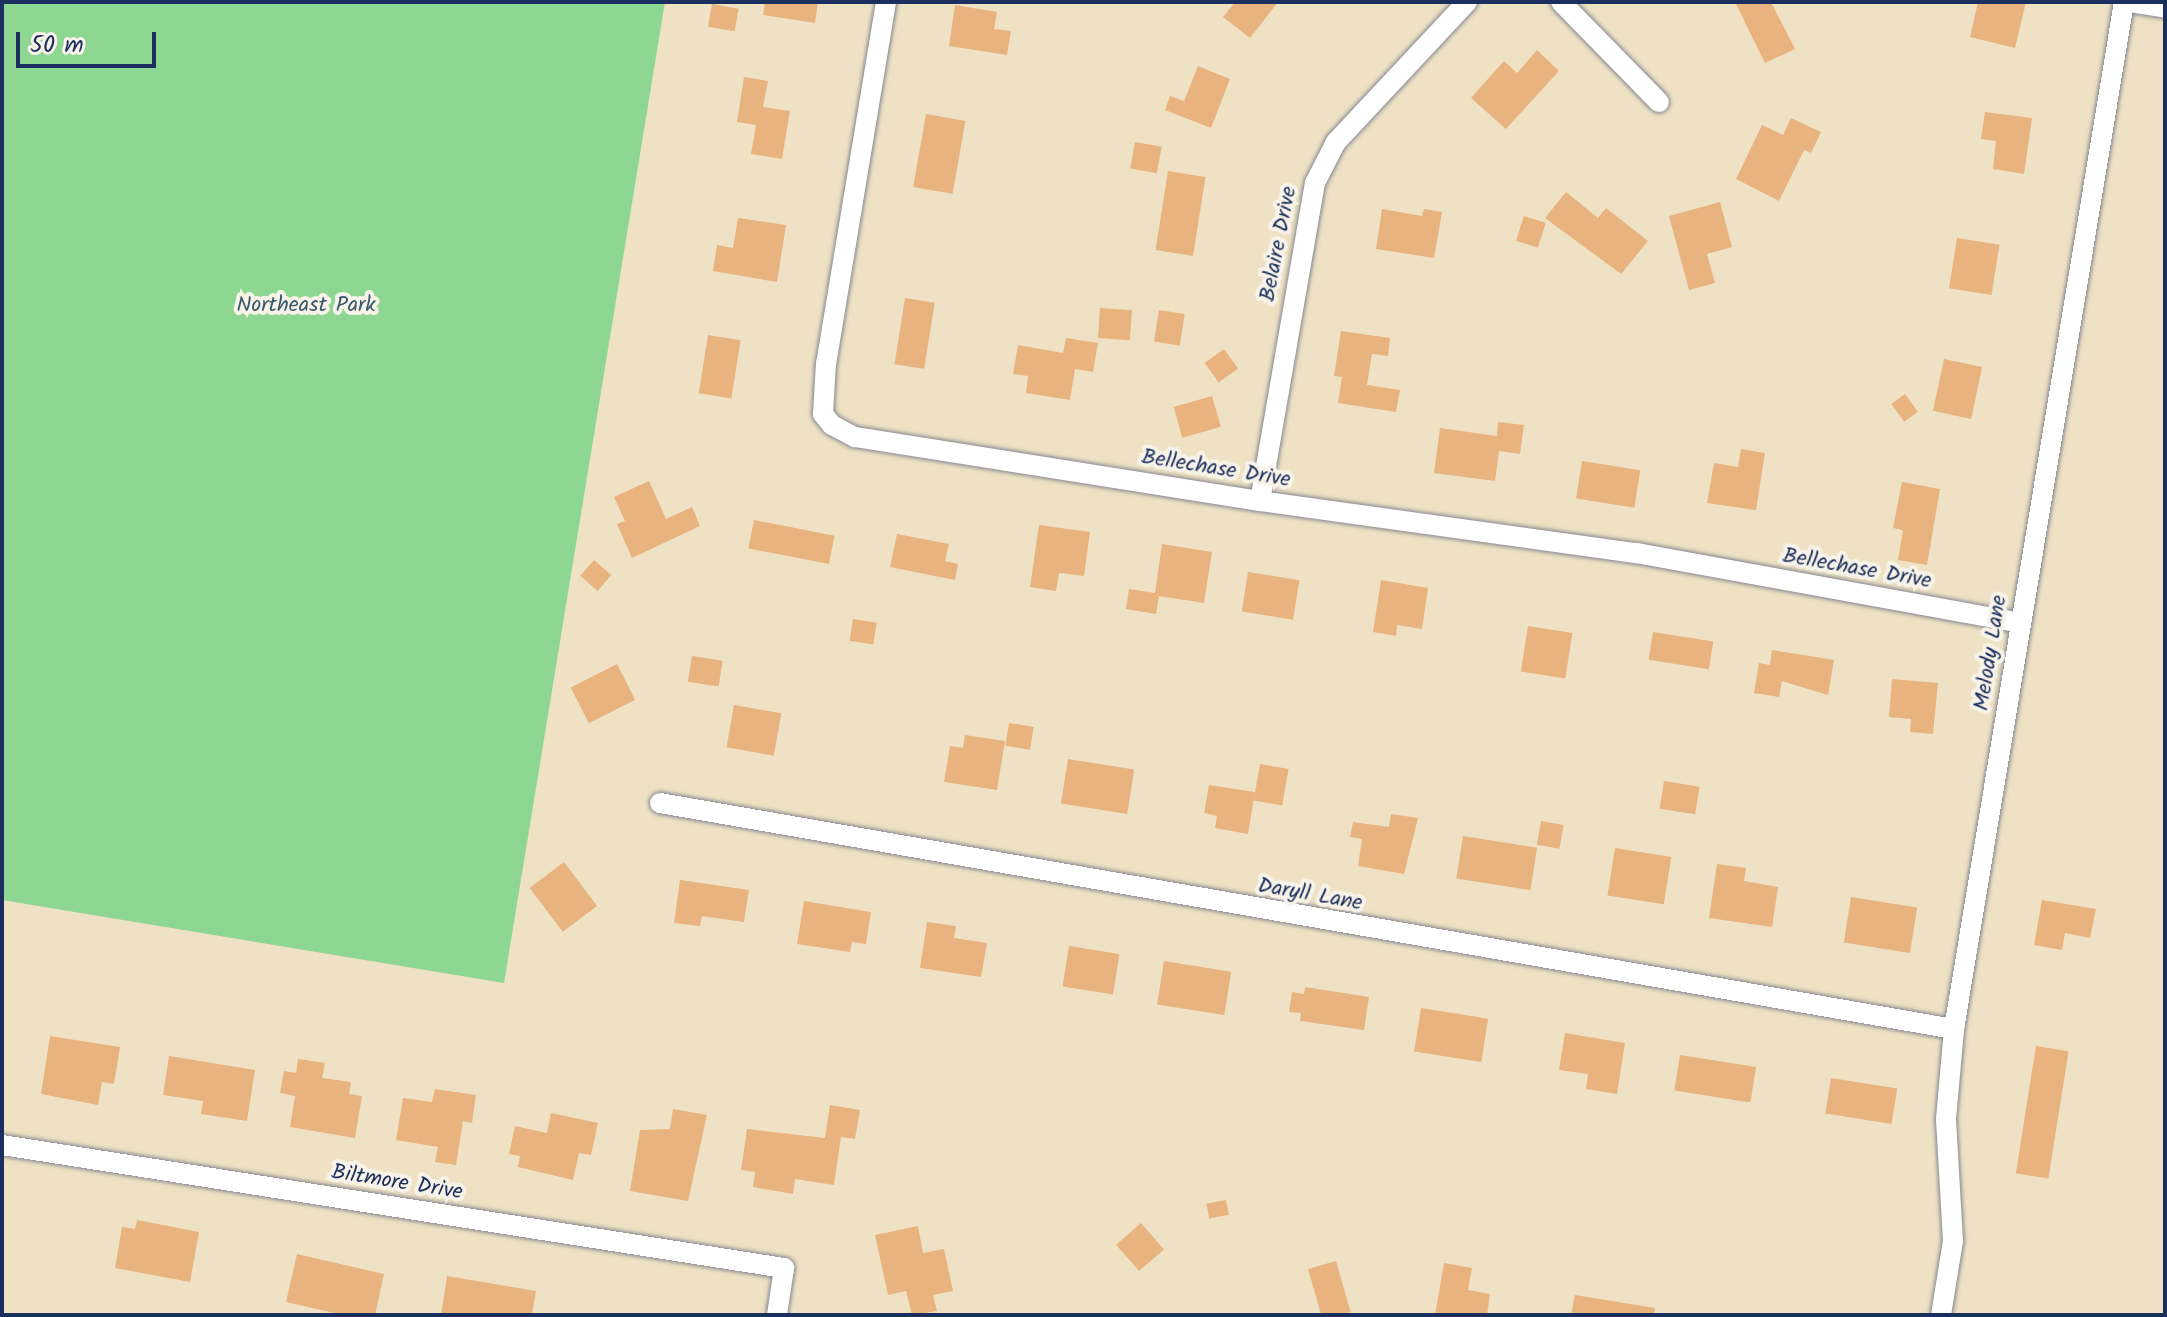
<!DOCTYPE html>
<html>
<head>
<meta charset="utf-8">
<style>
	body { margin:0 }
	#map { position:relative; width:2167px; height:1317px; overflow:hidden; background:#efe2c4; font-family:Kalam,sans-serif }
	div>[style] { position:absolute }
	.green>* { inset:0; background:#8ed792 }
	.building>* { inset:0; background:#e8b37f; transform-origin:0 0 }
	.roads { filter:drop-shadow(0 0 2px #858891) drop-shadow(0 0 2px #858891) }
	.minor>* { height:20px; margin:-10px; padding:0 10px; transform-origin:10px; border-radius:10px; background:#fff }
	span { translate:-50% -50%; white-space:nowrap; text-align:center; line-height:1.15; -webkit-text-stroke:8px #f7f3e8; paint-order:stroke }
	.street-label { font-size:22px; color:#1b2f5e }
	.park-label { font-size:22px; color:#38596b }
	.frame { position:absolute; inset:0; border:4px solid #1b2f5e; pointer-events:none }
	.scale { position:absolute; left:16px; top:32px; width:140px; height:36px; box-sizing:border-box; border:4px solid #1b2f5e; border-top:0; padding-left:10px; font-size:24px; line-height:28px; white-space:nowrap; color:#1b2f5e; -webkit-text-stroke:6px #f7f3e8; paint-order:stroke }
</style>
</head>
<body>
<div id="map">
	<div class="green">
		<div style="clip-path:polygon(2px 2px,665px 2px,504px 983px,2px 900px)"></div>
	</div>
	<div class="building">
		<div style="clip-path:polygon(765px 2px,818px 2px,815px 23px,763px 15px)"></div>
		<div style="clip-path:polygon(1235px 2px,1278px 2px,1250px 38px,1223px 17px)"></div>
		<div style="clip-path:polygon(1735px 2px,1771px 2px,1795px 49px,1765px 63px)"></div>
		<div style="clip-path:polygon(1978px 2px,2026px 2px,2015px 48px,1970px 37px)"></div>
		<div style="left:712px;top:4px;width:27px;height:23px;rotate:10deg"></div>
		<div style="clip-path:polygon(955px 5px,997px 12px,994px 29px,1011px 31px,1007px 55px,949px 46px)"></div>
		<div style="clip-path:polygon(1537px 50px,1559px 71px,1506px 129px,1471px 98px,1504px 61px,1517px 73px)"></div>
		<div style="clip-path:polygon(1198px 66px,1230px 79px,1211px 128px,1165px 110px,1170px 96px,1184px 101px)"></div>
		<div style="clip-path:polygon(744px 77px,768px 81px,763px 107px,790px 111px,782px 159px,751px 154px,756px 125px,737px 122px)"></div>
		<div style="clip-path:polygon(1985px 112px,2032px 118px,2024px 174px,1993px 169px,1996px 141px,1981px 139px)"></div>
		<div style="left:926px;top:114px;width:40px;height:74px;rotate:10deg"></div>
		<div style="clip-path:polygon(1791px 118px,1821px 132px,1811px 153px,1804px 150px,1779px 201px,1736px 179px,1762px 125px,1783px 135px)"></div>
		<div style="left:1135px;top:142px;width:27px;height:27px;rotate:10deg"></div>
		<div style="left:1168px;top:171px;width:38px;height:80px;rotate:9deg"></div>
		<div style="clip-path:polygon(1566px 192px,1598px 218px,1606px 208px,1648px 241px,1621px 274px,1545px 218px)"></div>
		<div style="clip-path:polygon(1720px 202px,1732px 247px,1707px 254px,1715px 283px,1689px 290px,1669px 216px)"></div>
		<div style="clip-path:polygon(1382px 209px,1422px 216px,1424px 209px,1442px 212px,1434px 258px,1376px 249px)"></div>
		<div style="left:1524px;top:216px;width:23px;height:26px;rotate:18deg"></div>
		<div style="clip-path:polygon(738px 218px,786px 225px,777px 282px,713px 271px,717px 245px,733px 248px)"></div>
		<div style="left:1957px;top:238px;width:43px;height:51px;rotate:9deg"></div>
		<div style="left:905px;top:298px;width:30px;height:67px;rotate:9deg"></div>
		<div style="left:1100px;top:308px;width:32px;height:30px;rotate:4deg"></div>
		<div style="left:1159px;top:310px;width:26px;height:32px;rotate:9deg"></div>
		<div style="clip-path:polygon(1341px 331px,1390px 338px,1388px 356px,1372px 354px,1367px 385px,1400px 390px,1396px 412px,1338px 403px,1342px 377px,1334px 376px)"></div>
		<div style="left:708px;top:335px;width:33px;height:59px;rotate:9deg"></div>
		<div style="clip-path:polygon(1066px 338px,1098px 343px,1093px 372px,1075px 369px,1070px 400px,1026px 393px,1028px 376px,1013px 374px,1018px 345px,1063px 353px)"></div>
		<div style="left:1224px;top:349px;width:24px;height:24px;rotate:54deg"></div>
		<div style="left:1944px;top:359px;width:39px;height:53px;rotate:12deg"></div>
		<div style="left:1905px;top:394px;width:22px;height:17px;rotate:54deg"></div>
		<div style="left:1212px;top:396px;width:32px;height:40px;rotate:74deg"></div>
		<div style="clip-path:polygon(1498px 422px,1524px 425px,1520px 454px,1499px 451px,1495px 481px,1434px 473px,1440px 428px,1497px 436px)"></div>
		<div style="clip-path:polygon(1741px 449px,1765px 453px,1756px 510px,1707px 503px,1714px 463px,1738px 467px)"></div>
		<div style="left:1582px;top:461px;width:59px;height:38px;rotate:9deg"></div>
		<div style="clip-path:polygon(649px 481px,666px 519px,692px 507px,700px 526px,632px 558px,617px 524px,625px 521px,614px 497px)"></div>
		<div style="clip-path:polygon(1902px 482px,1940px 489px,1927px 565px,1898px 560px,1903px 530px,1893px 528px)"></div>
		<div style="left:754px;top:520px;width:82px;height:29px;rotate:11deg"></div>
		<div style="clip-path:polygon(1039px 525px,1090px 532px,1084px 576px,1059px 573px,1056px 591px,1030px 587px)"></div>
		<div style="clip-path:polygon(897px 534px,949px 544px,945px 561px,958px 564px,955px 580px,890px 567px)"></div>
		<div style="clip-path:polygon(1162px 544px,1212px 552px,1204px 603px,1159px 596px,1156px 614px,1126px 609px,1129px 589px,1155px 593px)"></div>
		<div style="left:594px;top:560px;width:23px;height:21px;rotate:41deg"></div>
		<div style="left:1248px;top:572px;width:52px;height:40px;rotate:9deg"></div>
		<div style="clip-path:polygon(1381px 580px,1428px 588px,1422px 629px,1397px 625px,1396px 636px,1373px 632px)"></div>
		<div style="left:853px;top:619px;width:24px;height:22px;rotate:9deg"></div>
		<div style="left:1528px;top:626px;width:45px;height:46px;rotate:9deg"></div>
		<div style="left:1653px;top:632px;width:61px;height:28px;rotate:9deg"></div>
		<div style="clip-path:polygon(1772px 650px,1834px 660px,1828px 695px,1782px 681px,1779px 697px,1754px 693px,1759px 663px,1770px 665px)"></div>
		<div style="left:692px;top:656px;width:31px;height:26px;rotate:9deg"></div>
		<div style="left:617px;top:664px;width:40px;height:52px;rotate:63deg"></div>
		<div style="clip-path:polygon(1892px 679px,1938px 683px,1933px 734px,1910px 732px,1911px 719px,1889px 717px)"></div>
		<div style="left:734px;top:705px;width:48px;height:43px;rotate:10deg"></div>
		<div style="left:1009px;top:723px;width:25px;height:23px;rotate:9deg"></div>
		<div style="clip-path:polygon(965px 735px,1005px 741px,997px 790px,944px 782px,950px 746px,963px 748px)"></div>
		<div style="left:1068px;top:759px;width:67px;height:45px;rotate:9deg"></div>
		<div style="left:1260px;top:764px;width:29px;height:37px;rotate:10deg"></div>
		<div style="left:1664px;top:781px;width:36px;height:28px;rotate:9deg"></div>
		<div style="clip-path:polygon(1209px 785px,1255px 792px,1248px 834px,1215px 828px,1217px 816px,1204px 813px)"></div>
		<div style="clip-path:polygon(1391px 814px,1418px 818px,1404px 874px,1358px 866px,1362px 839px,1350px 837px,1353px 822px,1389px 827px)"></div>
		<div style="left:1541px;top:821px;width:23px;height:24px;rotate:10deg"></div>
		<div style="left:1463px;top:836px;width:75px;height:43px;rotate:9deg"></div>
		<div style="left:1615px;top:848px;width:57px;height:48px;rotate:9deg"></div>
		<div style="left:564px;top:862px;width:55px;height:43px;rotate:53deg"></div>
		<div style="clip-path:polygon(1717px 864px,1746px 868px,1744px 881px,1778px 887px,1772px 927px,1709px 918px)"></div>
		<div style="clip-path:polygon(680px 880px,749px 890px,744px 922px,702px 916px,700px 926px,674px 923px)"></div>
		<div style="left:1851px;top:897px;width:67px;height:46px;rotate:9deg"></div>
		<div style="clip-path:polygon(2042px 900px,2096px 909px,2090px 938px,2065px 933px,2062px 950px,2034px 945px)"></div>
		<div style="clip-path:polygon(804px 901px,871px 912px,866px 944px,852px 942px,850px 952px,797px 944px)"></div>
		<div style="clip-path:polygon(927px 922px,956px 926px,954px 938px,987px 943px,981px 977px,920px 968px)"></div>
		<div style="left:1069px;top:946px;width:51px;height:41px;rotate:9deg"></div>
		<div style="left:1164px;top:961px;width:68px;height:44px;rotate:9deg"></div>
		<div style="clip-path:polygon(1305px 987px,1369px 997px,1364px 1030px,1300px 1021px,1301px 1013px,1289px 1012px,1292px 992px,1304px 994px)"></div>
		<div style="left:1421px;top:1008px;width:68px;height:44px;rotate:9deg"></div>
		<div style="clip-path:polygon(1565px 1033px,1625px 1043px,1617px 1094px,1586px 1089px,1588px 1074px,1559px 1070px)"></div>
		<div style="clip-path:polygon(50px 1036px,120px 1047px,114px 1084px,102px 1082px,98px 1105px,41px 1094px)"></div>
		<div style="left:2036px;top:1046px;width:33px;height:129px;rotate:9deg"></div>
		<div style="left:1680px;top:1055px;width:77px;height:36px;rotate:9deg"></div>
		<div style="clip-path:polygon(169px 1056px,255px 1070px,247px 1121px,201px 1114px,203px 1101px,163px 1095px)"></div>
		<div style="clip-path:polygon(298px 1059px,325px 1063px,322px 1078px,351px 1082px,349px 1094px,362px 1096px,355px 1138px,290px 1127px,295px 1096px,280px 1093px,284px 1071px,296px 1073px)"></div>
		<div style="left:1831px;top:1078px;width:67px;height:36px;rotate:9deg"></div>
		<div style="clip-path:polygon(435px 1089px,476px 1095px,472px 1123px,463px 1121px,456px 1165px,435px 1162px,438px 1147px,396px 1140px,403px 1098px,432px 1102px)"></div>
		<div style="clip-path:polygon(830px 1105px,860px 1110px,855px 1139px,841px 1137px,834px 1185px,795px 1179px,793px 1194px,753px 1187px,755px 1172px,741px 1170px,747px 1129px,825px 1138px)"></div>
		<div style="clip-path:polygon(673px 1109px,707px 1115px,688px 1201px,630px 1191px,640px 1130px,670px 1129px)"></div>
		<div style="clip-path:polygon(551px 1113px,598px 1123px,591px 1155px,579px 1153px,573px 1180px,518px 1167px,520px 1156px,509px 1154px,515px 1126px,547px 1133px)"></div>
		<div style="left:1226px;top:1200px;width:15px;height:20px;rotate:79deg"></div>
		<div style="clip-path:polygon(137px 1220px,199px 1232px,190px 1282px,115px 1268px,122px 1227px,135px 1229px)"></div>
		<div style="left:1141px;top:1223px;width:35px;height:33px;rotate:49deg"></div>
		<div style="clip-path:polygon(918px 1226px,923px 1253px,944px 1249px,953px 1291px,933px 1295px,937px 1311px,912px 1315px,906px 1291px,888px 1295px,875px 1235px)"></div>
		<div style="clip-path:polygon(297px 1254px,384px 1274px,375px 1315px,343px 1315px,286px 1302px)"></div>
		<div style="left:1336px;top:1261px;width:53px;height:29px;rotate:74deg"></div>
		<div style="clip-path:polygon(1444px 1263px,1472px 1268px,1468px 1290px,1490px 1294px,1487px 1315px,1435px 1315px)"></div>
		<div style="clip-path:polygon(447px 1276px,536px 1291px,532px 1315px,441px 1315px)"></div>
		<div style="clip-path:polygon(1575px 1295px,1655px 1308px,1654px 1315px,1571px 1315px)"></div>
	</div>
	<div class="roads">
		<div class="minor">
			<div style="left:886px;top:2px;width:366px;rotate:99.4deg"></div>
			<div style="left:826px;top:363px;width:51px;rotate:93.4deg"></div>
			<div style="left:823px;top:414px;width:14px;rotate:51deg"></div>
			<div style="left:832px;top:425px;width:26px;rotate:28deg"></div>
			<div style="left:855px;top:437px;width:410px;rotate:9deg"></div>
			<div style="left:1260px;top:501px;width:380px;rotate:7.9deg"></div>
			<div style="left:1636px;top:553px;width:390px;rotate:10.3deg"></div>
			<div style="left:1561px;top:2px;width:140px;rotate:45.6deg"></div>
			<div style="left:2129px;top:2px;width:36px;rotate:9deg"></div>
			<div style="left:1260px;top:501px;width:323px;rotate:-80.2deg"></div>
			<div style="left:1315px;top:183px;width:46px;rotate:-62.9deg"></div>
			<div style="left:1336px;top:142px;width:192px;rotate:-46.9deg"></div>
			<div style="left:660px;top:803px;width:1314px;rotate:9.91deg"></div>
			<div style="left:2px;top:1145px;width:792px;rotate:8.94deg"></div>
			<div style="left:784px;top:1268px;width:48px;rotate:98.5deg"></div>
			<div style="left:1941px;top:1315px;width:75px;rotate:-80.8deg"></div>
			<div style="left:1953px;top:1241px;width:122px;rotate:-93.3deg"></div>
			<div style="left:1946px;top:1119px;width:90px;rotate:-84.9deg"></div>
			<div style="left:1954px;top:1029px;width:1041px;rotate:-80.6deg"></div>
		</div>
	</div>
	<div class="street-label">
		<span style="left:1279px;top:244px;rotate:-79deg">Belaire Drive</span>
		<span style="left:1216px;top:469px;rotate:9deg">Bellechase Drive</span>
		<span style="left:1857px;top:569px;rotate:10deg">Bellechase Drive</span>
		<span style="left:1991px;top:653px;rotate:-81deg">Melody Lane</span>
		<span style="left:1310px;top:895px;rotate:10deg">Daryll Lane</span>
		<span style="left:397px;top:1183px;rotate:9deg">Biltmore Drive</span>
	</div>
	<div class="park-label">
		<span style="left:306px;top:306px">Northeast Park</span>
	</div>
	<div class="frame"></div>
	<div class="scale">50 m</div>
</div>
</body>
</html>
